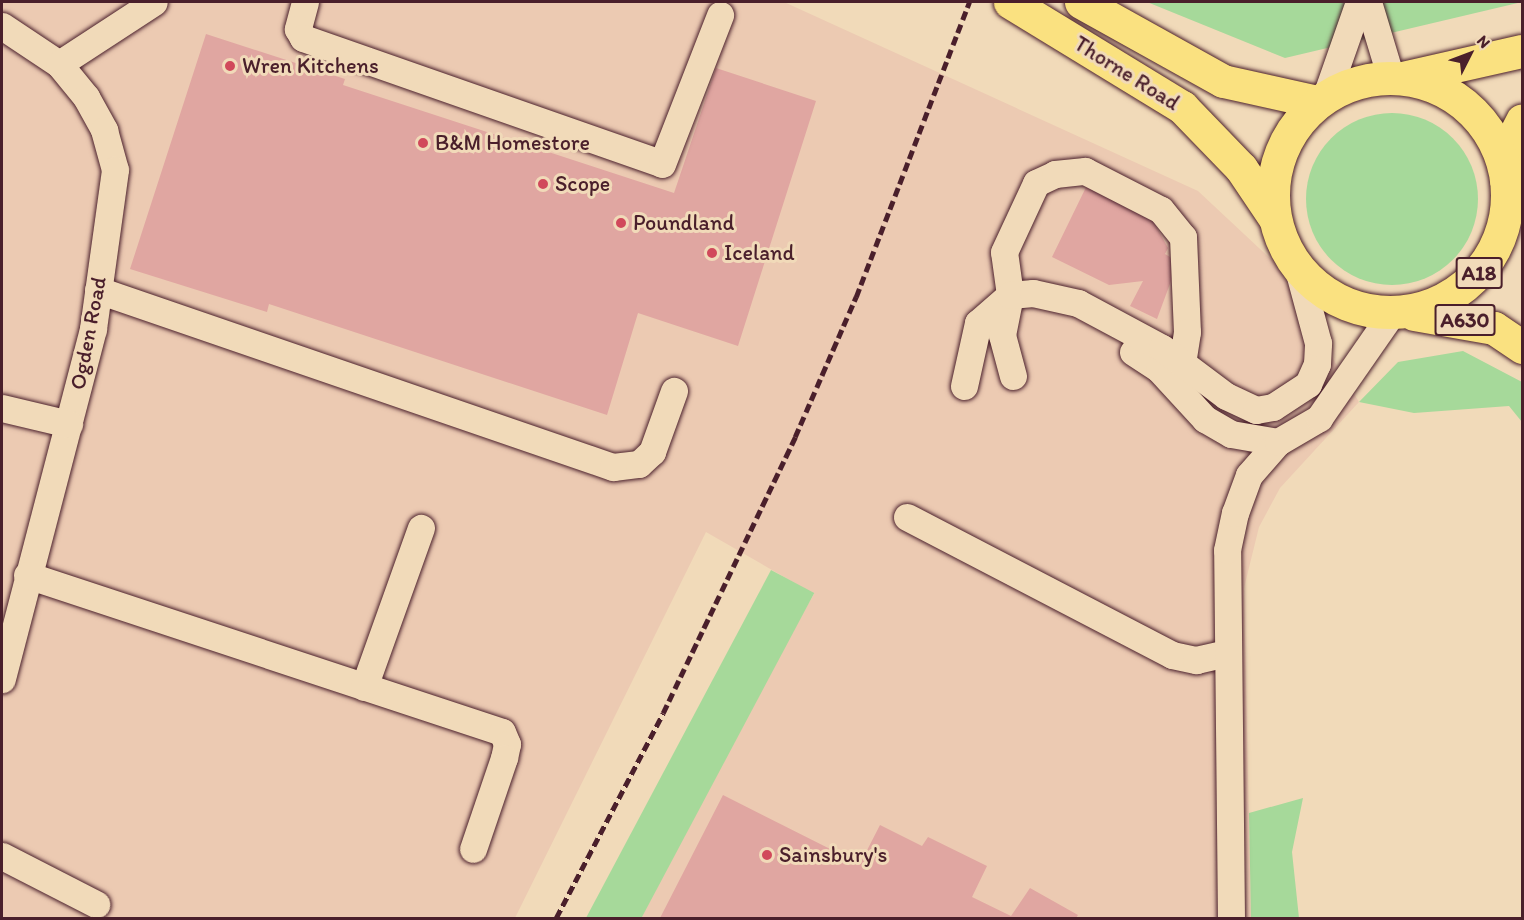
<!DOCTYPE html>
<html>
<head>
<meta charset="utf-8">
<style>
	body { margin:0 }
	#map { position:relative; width:1524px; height:920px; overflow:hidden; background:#f1dab9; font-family:Itim,sans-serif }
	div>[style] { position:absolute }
	.built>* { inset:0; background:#eccab2 }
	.green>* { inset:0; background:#a6d99a; transform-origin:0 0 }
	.round { border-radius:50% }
	.building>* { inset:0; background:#e0a6a1 }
	.roads { filter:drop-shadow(0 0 2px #4a1f2b) drop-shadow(0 0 2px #4a1f2b) }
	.minor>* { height:27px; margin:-13.5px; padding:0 13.5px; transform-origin:13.5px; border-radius:13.5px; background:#f1dab9 }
	.major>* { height:33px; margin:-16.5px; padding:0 16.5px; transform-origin:16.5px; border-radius:16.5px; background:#fae180 }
	.highway>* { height:33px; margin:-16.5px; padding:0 16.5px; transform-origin:16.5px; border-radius:16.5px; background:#fae180 }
	.highway>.ring { margin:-16.5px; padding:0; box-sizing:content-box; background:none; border:33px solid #fae180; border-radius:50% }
	.rail>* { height:4.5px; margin-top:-2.25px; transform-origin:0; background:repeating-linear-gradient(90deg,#4a1f2b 0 9px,transparent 0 13.5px) }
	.dots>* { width:16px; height:16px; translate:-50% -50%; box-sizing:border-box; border:3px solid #f1dab9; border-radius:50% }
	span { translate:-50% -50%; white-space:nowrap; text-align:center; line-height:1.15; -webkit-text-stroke:6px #f1dab9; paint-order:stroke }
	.shield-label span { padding:2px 4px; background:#f1dab9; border:2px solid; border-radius:4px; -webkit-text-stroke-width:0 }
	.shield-label { font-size:21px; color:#4a1f2b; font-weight:700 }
	.poi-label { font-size:22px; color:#4a1f2b }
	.left { translate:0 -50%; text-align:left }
	.street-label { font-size:22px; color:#4a1f2b }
	.frame { position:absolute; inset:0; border:3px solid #4a1f2b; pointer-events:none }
	.north { position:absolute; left:1440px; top:24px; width:60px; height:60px; -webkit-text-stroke:4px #f1dab9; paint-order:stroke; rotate:48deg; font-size:16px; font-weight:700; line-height:24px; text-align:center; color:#4a1f2b }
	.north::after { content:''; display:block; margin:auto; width:21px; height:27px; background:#4a1f2b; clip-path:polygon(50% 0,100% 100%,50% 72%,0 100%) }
</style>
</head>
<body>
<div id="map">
	<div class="built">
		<div style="clip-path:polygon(2px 2px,784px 2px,1198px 191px,1275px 263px,1359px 402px,1280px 488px,1259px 527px,1244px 588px,1251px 918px,630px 918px,814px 594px,706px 532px,515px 918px,2px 918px)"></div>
	</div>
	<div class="green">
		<div style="clip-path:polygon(1147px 2px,1522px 2px,1285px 58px)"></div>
		<div class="round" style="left:1306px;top:113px;width:172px;height:172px"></div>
		<div style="clip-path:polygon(1463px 351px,1522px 382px,1522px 422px,1509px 406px,1414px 413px,1359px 402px,1398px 362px)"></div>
		<div style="left:771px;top:570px;width:49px;height:400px;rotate:28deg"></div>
		<div style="clip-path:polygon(1303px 798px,1292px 852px,1299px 918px,1251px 918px,1249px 813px)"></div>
	</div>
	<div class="building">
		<div style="clip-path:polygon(206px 34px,345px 79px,343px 85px,674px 193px,716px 68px,816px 101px,738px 346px,638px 313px,607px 415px,269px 304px,267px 312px,130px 269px)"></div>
		<div style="clip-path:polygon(1090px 179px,1146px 208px,1168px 248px,1165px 254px,1178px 262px,1157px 319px,1130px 306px,1143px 281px,1109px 285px,1052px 257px)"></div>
		<div style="clip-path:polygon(723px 795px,860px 864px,880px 825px,922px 846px,928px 837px,987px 866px,972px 897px,1011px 916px,1030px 888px,1078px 915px,1076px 918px,660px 918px)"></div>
	</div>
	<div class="roads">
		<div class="minor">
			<div style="left:305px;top:2px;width:28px;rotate:105deg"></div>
			<div style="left:298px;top:29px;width:10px;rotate:61deg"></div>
			<div style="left:303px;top:38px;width:380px;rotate:19.3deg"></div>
			<div style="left:662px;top:164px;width:160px;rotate:-68.7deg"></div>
			<div style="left:1368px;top:2px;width:79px;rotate:73.2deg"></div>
			<div style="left:2px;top:26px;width:69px;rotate:33.7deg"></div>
			<div style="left:59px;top:64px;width:43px;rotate:50.7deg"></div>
			<div style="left:86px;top:97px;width:38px;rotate:61deg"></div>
			<div style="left:104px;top:130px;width:41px;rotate:74.6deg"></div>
			<div style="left:115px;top:170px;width:161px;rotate:97.9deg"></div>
			<div style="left:93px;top:329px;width:362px;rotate:104.6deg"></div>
			<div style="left:59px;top:64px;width:113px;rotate:-33.1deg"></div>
			<div style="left:1326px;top:96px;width:100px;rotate:-70.7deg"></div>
			<div style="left:98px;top:290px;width:545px;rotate:18.97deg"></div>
			<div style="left:613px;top:467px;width:26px;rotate:-7deg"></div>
			<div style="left:639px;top:464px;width:18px;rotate:-43deg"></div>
			<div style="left:652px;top:452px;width:65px;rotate:-70.2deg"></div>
			<div style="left:1133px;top:352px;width:31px;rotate:33deg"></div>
			<div style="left:1159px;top:369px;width:68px;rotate:47.4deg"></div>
			<div style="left:1205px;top:419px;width:30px;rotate:30deg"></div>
			<div style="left:1231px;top:434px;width:48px;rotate:9.7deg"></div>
			<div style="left:1013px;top:376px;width:42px;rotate:-105deg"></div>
			<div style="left:1002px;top:335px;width:41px;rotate:-78.7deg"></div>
			<div style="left:1010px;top:295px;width:43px;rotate:-97.9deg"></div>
			<div style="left:1004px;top:252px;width:76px;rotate:-65.1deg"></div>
			<div style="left:1036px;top:183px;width:21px;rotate:-25deg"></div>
			<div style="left:1055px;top:174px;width:30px;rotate:-6deg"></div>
			<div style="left:1085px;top:171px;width:85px;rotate:27.2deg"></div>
			<div style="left:1161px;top:210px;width:35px;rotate:51deg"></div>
			<div style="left:1183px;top:237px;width:95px;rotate:87.6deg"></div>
			<div style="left:1187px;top:332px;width:32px;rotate:99deg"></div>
			<div style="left:964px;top:386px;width:65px;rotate:-77.5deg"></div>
			<div style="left:978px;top:323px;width:43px;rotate:-41.2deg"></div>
			<div style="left:1010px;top:295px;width:23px;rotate:-5deg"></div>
			<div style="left:1033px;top:293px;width:46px;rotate:12.5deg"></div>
			<div style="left:1078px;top:303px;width:95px;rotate:28.2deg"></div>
			<div style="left:1162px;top:348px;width:80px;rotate:36.9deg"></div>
			<div style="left:1226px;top:396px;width:33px;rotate:25deg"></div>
			<div style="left:1256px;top:410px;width:17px;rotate:-10deg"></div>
			<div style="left:1273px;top:407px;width:42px;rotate:-33.3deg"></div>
			<div style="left:1308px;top:384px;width:22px;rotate:-66deg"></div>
			<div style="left:1317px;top:364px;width:21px;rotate:-87deg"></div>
			<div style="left:1318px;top:343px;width:77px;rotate:-105.1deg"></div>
			<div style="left:2px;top:408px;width:69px;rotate:13.4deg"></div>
			<div style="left:907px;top:517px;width:299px;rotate:27.5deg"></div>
			<div style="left:1172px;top:655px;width:25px;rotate:12deg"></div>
			<div style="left:1196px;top:660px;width:32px;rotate:-13deg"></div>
			<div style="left:27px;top:575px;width:500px;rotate:18.29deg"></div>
			<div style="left:502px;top:732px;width:13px;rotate:67deg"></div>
			<div style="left:507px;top:744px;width:14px;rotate:102deg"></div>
			<div style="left:504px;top:758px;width:96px;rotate:108.8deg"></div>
			<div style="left:364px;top:687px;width:169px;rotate:-70.3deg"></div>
			<div style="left:2px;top:856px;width:106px;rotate:27.1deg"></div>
			<div style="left:1231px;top:918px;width:368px;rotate:-90.6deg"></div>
			<div style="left:1227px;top:550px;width:38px;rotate:-78deg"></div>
			<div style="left:1235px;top:513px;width:40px;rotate:-69.8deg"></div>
			<div style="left:1249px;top:475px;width:44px;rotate:-48.7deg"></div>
			<div style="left:1278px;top:442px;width:48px;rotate:-30.3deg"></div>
			<div style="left:1319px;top:418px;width:128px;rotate:-55.2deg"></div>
		</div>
		<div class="major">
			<div style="left:1402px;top:78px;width:123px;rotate:-12.7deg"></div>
			<div style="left:1506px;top:180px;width:40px;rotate:-81.5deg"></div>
			<div style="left:1512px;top:140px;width:22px;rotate:-63deg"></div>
		</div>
		<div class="highway">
			<div style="left:1010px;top:2px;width:202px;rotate:31.4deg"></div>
			<div style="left:1182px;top:107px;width:85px;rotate:46deg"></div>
			<div style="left:1241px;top:168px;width:59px;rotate:56deg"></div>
			<div style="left:1081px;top:2px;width:162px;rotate:29.1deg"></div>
			<div style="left:1223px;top:81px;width:97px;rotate:12.5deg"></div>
			<div class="ring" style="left:1273px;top:78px;width:201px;height:201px"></div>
			<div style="left:1414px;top:314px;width:81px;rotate:9.9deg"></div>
			<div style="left:1494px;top:328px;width:34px;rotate:34deg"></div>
		</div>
	</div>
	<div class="rail">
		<div style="left:556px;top:918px;width:231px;rotate:-62.4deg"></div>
		<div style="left:663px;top:713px;width:306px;rotate:-64.4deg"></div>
		<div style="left:795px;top:437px;width:153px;rotate:-66.5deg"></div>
		<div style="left:856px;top:297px;width:316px;rotate:-69deg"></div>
	</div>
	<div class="dots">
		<div style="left:230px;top:66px;background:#d1495b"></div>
		<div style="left:423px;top:143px;background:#d1495b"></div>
		<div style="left:543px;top:184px;background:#d1495b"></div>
		<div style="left:621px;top:223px;background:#d1495b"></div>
		<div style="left:712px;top:253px;background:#d1495b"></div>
		<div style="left:767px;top:855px;background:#d1495b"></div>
	</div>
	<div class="shield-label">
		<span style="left:1479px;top:273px">A18</span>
		<span style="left:1465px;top:320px">A630</span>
	</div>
	<div class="poi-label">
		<span class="left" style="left:242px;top:66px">Wren Kitchens</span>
		<span class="left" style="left:435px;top:143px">B&amp;M Homestore</span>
		<span class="left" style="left:555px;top:184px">Scope</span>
		<span class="left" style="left:633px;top:223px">Poundland</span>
		<span class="left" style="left:724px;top:253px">Iceland</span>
		<span class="left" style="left:779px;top:855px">Sainsbury's</span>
	</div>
	<div class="street-label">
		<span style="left:1127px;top:73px;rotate:32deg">Thorne Road</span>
		<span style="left:88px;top:333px;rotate:-79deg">Ogden Road</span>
	</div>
	<div class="frame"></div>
	<div class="north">N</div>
</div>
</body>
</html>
